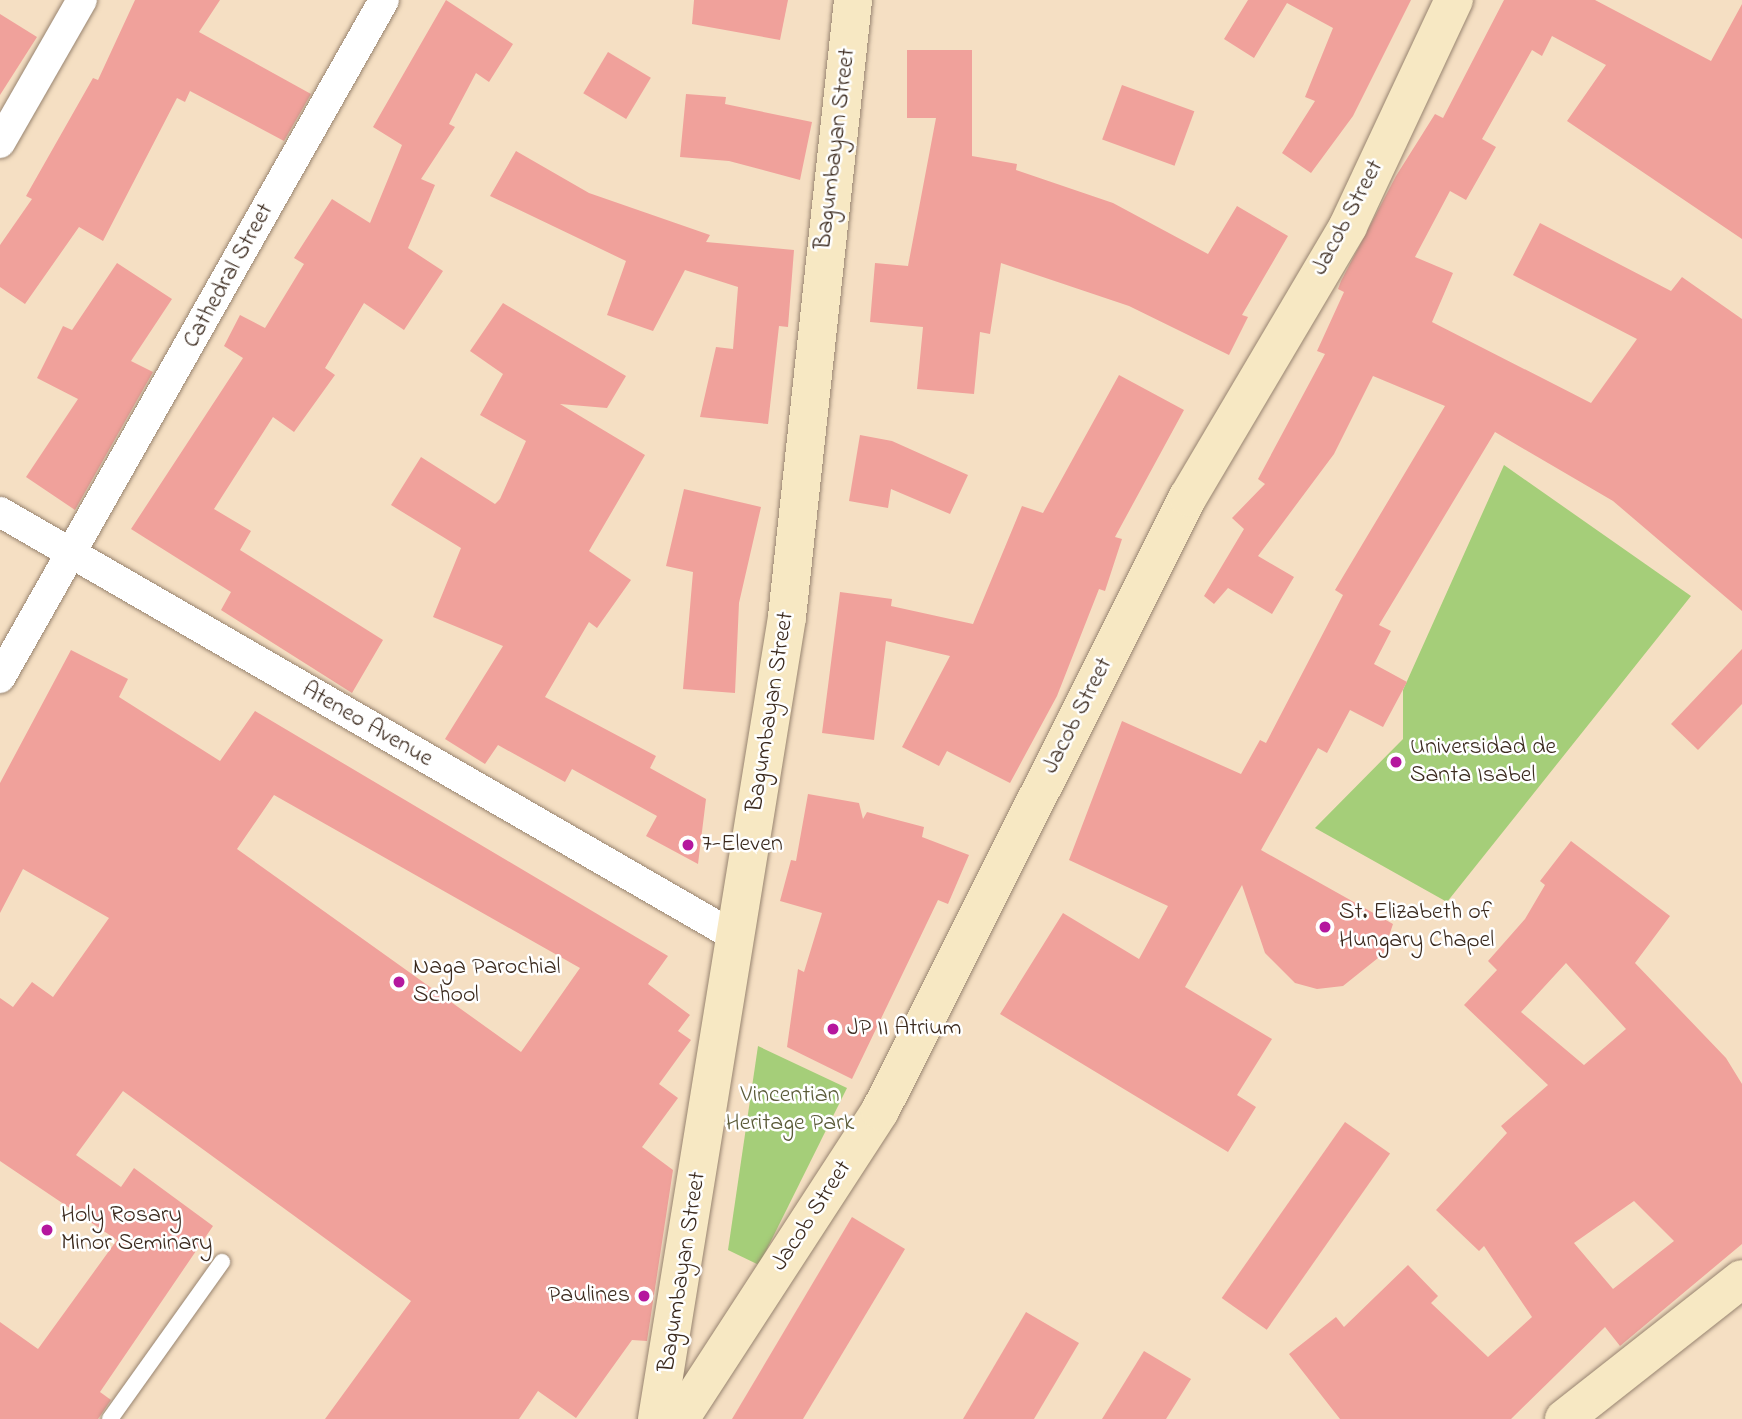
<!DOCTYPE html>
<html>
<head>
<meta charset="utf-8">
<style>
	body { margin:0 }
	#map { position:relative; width:1742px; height:1419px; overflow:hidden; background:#f5dfc3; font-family:"Indie Flower",sans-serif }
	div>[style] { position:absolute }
	.green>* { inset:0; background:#a5ce79 }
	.building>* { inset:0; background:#f0a19b; transform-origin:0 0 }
	.roads { filter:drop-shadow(0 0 2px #988470) drop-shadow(0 0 2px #988470) }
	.lane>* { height:16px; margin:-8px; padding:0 8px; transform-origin:8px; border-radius:8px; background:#fff }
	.street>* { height:30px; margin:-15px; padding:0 15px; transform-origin:15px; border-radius:15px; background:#fff }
	.secondary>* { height:38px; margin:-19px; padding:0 19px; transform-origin:19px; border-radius:19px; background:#f7e8c3 }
	.dots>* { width:19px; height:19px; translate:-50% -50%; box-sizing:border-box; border:4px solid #fff; border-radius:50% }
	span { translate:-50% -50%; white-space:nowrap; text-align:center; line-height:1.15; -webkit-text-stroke:5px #fff; paint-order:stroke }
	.street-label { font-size:24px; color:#3b2a1e }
	.poi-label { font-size:24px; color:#3b2a1e }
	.left { translate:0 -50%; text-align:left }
	.right { translate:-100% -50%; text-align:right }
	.park-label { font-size:24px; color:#5b5b39 }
</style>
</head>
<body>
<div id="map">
	<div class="green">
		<div style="clip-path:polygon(1504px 465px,1691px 596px,1447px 902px,1315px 828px,1403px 739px,1403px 690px)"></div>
		<div style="clip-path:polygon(758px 1046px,847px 1088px,759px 1265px,728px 1250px)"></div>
	</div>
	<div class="building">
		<div style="clip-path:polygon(135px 0,220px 0,199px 32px,311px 94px,284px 141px,190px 91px,185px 102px,177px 98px,103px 241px,79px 227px,25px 304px,0 287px,0 245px,32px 199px,26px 196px,93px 78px,98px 80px)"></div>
		<div style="clip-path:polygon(446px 0,513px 44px,489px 82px,476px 73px,449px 124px,455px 127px,421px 179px,435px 185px,408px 248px,443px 271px,404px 330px,364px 303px,325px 368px,335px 375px,294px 432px,273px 417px,214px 509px,251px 531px,240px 550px,383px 640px,352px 693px,221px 610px,231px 592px,131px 529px,243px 358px,224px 346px,240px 315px,265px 328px,304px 264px,294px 258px,332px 199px,370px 223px,402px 145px,373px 127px)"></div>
		<div style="clip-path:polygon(694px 0,788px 0,780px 40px,692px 24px)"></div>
		<div style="clip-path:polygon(1248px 0,1411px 0,1353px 116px,1311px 173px,1282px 153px,1315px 101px,1305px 97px,1333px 28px,1287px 3px,1254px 58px,1224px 39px)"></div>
		<div style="clip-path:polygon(1504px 0,1595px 0,1711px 61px,1742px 4px,1742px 239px,1567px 121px,1606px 65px,1552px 36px,1542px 56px,1532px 50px,1482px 139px,1496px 147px,1466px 200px,1450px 191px,1415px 257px,1453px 273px,1432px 322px,1591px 403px,1637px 339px,1513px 275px,1540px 223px,1671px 291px,1682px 277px,1742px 319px,1742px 611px,1613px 501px,1495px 432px,1379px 625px,1391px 631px,1374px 664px,1407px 682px,1383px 727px,1350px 710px,1327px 753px,1318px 748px,1261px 850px,1393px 924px,1383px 954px,1343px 986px,1317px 989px,1295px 983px,1265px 953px,1242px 885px,1185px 987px,1272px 1039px,1237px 1095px,1256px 1107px,1228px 1152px,1000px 1014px,1063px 913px,1139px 959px,1168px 906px,1069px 860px,1122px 721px,1241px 774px,1260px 740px,1266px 743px,1343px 595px,1335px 590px,1445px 406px,1373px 376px,1334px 454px,1258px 556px,1294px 577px,1272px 614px,1228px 588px,1214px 604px,1204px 596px,1244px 529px,1232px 518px,1265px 484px,1258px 479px,1325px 354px,1317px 351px,1344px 292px,1338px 289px,1341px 281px,1396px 176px,1435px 114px,1443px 118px)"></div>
		<div style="clip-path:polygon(0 14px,37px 37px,0 95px)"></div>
		<div style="clip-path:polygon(907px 50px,972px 50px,972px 156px,1017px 164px,1016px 170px,1113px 203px,1208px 254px,1237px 206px,1288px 236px,1242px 315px,1248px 317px,1229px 355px,1129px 306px,1001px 263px,990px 334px,980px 332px,974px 394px,917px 389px,923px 327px,870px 322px,875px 263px,908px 266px,936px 118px,907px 118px)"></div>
		<div style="left:608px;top:52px;width:50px;height:48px;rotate:31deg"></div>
		<div style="left:1122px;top:85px;width:77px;height:58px;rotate:20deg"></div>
		<div style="clip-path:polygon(686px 94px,726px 97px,725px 104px,812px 122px,800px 180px,729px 161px,680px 157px)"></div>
		<div style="clip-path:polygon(516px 151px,589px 193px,710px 235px,706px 242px,794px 250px,788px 327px,779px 326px,768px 424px,700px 417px,716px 347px,733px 349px,738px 287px,685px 270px,653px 331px,607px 315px,626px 261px,490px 196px)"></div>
		<div style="clip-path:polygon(117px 263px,172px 299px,131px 361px,153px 372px,75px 510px,26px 477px,78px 399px,37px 378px,63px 326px,72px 330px)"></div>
		<div style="clip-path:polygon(503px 303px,626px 376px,607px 408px,560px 404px,645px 455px,589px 551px,631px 580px,597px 628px,589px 622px,545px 697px,656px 756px,650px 768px,706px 799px,698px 864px,646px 836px,657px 816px,572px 769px,565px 782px,498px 745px,485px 764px,445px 739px,503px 646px,433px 617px,461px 548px,391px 505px,421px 457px,495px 504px,500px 499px,526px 441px,480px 415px,503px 374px,470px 351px)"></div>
		<div style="clip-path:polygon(1119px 375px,1184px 410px,1115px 537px,1122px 539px,1105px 591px,1099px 589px,1057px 696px,1010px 783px,947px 751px,939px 766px,902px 747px,950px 656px,886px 641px,874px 740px,822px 733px,840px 592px,892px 599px,891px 606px,973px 624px,1022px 506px,1043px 513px)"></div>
		<div style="clip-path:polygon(860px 435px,892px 441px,968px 475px,950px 514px,891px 489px,888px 508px,849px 501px)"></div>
		<div style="clip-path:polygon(684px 489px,761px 507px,739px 603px,735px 693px,683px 689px,693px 572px,666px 566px)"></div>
		<div style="clip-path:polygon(1742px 649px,1742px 704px,1698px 750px,1671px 724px)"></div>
		<div style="clip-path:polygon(evenodd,71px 650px,128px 679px,119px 697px,220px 761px,255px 711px,668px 956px,648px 984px,690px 1015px,678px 1031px,691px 1040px,659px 1084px,678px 1098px,642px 1147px,673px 1170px,647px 1341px,632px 1340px,576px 1418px,538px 1391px,519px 1419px,325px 1419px,411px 1301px,123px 1091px,76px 1155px,121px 1187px,134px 1168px,213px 1226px,100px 1392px,111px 1400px,98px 1419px,0 1419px,0 1322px,38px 1349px,117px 1240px,0 1161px,0 998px,13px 1007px,32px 982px,53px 997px,109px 918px,23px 869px,0 913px,0 783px,71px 650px,274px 795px,580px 968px,521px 1052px,237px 849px,274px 795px)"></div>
		<div style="clip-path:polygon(808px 794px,859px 803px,863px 819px,867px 812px,924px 827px,922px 837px,969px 855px,948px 904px,938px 900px,852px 1079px,787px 1047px,798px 969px,804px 972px,822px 913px,780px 901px,791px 860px,796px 861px)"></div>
		<div style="clip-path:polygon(evenodd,1571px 841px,1670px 916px,1635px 963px,1726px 1058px,1742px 1084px,1742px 1244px,1620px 1346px,1605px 1327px,1511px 1419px,1340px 1419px,1289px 1354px,1336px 1317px,1344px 1327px,1408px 1265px,1438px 1296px,1431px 1303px,1488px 1357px,1532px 1317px,1484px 1246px,1479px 1251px,1436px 1210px,1507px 1133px,1501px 1126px,1548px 1085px,1464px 1005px,1497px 970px,1488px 961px,1525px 919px,1545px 885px,1540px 881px,1571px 841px,1566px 963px,1626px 1029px,1584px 1065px,1521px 1012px,1566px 963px,1571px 841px,1634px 1201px,1674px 1241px,1613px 1289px,1574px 1243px,1634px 1201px)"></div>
		<div style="left:1345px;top:1122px;width:55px;height:215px;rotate:35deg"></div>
		<div style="clip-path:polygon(852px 1217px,905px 1249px,803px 1419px,732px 1419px)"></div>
		<div style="clip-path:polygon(1026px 1312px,1079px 1343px,1034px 1419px,963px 1419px)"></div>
		<div style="clip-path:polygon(1144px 1351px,1191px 1379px,1166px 1419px,1102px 1419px)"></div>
	</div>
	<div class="roads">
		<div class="lane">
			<div style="left:110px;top:1419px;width:193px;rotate:-54.5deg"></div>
		</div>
		<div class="street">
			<div style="left:0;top:143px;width:165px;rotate:-60.2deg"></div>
			<div style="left:0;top:512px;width:850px;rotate:30deg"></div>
			<div style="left:0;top:678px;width:779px;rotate:-60.47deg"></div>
		</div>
		<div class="secondary">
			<div style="left:657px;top:1419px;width:812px;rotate:-80.79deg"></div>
			<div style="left:787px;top:617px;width:621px;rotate:-83.89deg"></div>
			<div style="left:680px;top:1419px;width:367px;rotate:-57deg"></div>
			<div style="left:880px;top:1111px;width:687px;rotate:-63.36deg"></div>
			<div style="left:1188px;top:497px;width:315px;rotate:-59.4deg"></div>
			<div style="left:1348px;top:226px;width:250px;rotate:-64.9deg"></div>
			<div style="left:1564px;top:1419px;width:226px;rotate:-38.2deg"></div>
		</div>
	</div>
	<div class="dots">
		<div style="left:1396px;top:762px;background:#b5179e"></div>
		<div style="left:688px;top:845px;background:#b5179e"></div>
		<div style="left:1325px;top:927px;background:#b5179e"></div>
		<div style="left:399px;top:982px;background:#b5179e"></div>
		<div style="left:833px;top:1029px;background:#b5179e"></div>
		<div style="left:47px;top:1230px;background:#b5179e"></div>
		<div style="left:644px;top:1296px;background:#b5179e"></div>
	</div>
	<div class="street-label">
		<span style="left:836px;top:149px;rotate:-83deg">Bagumbayan Street</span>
		<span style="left:1348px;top:218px;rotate:-62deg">Jacob Street</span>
		<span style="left:229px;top:276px;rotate:-61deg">Cathedral Street</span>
		<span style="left:771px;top:712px;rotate:-81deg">Bagumbayan Street</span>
		<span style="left:1078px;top:716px;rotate:-63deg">Jacob Street</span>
		<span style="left:367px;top:725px;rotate:30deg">Ateneo Avenue</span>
		<span style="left:812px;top:1216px;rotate:-57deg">Jacob Street</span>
		<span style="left:683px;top:1272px;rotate:-81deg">Bagumbayan Street</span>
	</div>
	<div class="poi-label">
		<span class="left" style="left:1410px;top:762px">Universidad de<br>Santa Isabel</span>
		<span class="left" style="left:702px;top:845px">7-Eleven</span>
		<span class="left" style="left:1339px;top:927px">St. Elizabeth of<br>Hungary Chapel</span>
		<span class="left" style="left:413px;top:982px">Naga Parochial<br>School</span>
		<span class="left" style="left:847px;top:1029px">JP II Atrium</span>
		<span class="left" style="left:61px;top:1230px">Holy Rosary<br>Minor Seminary</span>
		<span class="right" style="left:630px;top:1296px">Paulines</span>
	</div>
	<div class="park-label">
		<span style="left:790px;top:1110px">Vincentian<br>Heritage Park</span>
	</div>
</div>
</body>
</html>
